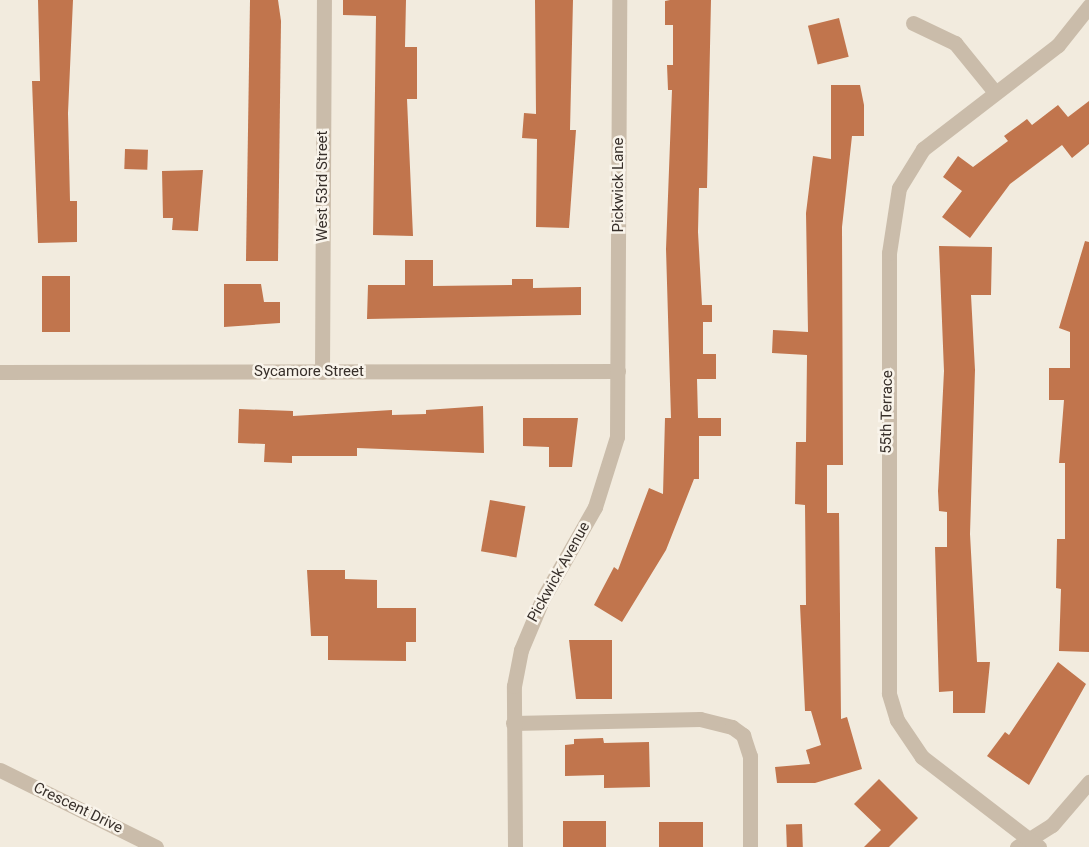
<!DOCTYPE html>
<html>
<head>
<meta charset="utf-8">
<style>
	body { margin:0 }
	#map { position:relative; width:1089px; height:847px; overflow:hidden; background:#f2ebde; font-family:Roboto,sans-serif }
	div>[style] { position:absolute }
	.building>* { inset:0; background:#c1754d; transform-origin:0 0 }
	.minor>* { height:15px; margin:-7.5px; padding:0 7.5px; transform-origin:7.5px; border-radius:7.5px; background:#cabcaa }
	span { translate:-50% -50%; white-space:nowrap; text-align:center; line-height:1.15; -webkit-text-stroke:5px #f9f4eb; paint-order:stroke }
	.street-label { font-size:15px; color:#372f2a }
</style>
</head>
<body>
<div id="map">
	<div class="building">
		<div style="clip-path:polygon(38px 0,73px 0,68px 113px,70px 201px,77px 201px,77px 242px,38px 243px,32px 81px,40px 81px)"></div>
		<div style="clip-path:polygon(250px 0,278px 0,281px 21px,278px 261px,246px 261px)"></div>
		<div style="clip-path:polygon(343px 0,406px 0,405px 47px,417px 47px,417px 99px,407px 99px,413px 236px,373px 235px,376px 16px,343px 15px)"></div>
		<div style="clip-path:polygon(535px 0,573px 0,570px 130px,576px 130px,569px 228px,536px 227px,537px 139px,522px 138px,524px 113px,536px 114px)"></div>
		<div style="clip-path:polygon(670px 0,711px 0,707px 188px,699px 188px,698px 232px,702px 305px,712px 305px,712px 322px,703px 322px,703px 354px,716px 354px,716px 379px,697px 379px,698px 418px,721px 418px,721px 436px,699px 436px,699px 479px,694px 479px,666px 550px,622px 622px,594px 605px,614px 567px,618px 570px,649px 488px,663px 494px,665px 418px,671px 418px,666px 249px,672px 90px,668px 90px,667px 65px,673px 65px,673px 25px,665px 25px,665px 1px)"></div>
		<div style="left:839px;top:18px;width:40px;height:32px;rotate:76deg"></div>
		<div style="clip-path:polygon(831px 85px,860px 85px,864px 105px,864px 136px,852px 136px,842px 227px,843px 465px,827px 465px,827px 513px,839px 513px,841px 719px,847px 717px,862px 769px,815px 783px,777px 783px,775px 767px,810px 764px,806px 750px,821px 745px,811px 711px,805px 711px,800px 605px,806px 605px,805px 505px,795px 504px,796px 442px,806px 442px,807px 355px,772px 353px,773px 330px,808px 332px,806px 213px,813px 156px,831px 159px)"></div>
		<div style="clip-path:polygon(1089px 101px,1089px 144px,1072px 158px,1062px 145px,1010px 184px,970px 238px,942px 217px,962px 191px,943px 177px,958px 156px,973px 167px,1008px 141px,1004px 136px,1027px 119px,1032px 125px,1058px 105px,1068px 117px)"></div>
		<div style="left:125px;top:149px;width:23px;height:20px;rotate:2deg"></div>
		<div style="clip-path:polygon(203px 170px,198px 231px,172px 230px,173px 218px,163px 218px,162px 171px)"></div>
		<div style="clip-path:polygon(1085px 241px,1089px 242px,1089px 652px,1059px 651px,1061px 589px,1056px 588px,1057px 539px,1065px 539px,1065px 463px,1059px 463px,1064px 400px,1049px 400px,1049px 368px,1070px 368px,1070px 332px,1059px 328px)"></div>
		<div style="clip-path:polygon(939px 246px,992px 247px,991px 295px,971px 295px,975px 370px,970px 534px,977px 662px,990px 662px,985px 713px,953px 713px,953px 691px,939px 692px,935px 547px,947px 547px,947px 512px,939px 511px,938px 491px,944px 371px)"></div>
		<div style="clip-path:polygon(405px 260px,433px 260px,433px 286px,512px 285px,512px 279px,533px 279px,533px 288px,581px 287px,581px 315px,367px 319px,368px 285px,405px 285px)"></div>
		<div style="left:42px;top:276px;width:28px;height:56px"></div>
		<div style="clip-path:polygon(224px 284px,261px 284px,264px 302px,280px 302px,280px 323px,224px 327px)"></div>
		<div style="clip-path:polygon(483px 406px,484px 453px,357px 448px,357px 456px,292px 456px,292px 463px,264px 462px,265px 444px,238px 443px,239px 409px,293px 411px,293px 416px,392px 410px,392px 415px,426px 414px,426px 410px)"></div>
		<div style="clip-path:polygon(523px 418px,578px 418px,572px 467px,549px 467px,549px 447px,523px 446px)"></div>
		<div style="left:490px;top:500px;width:36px;height:52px;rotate:10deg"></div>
		<div style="clip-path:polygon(307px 570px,345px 570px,345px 579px,377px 580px,377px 608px,416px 608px,416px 642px,406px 642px,406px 661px,328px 660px,328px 636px,311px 636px)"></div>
		<div style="clip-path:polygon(569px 640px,612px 640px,612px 699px,576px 699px)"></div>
		<div style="clip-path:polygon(1058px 662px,1086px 684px,1029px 785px,987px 756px,1005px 732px,1009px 735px)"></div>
		<div style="clip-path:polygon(603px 738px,604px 743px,649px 742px,650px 787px,604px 788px,604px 775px,565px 776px,565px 745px,574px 744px,574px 739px)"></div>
		<div style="clip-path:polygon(879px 779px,918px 818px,889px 847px,864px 847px,881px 830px,854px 804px)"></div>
		<div style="left:606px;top:821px;width:26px;height:43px;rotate:90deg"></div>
		<div style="left:703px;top:822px;width:25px;height:44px;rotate:90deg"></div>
		<div style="left:802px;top:824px;width:23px;height:16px;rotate:88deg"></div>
	</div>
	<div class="minor">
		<div style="left:913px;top:23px;width:47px;rotate:25.5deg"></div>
		<div style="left:955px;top:43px;width:62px;rotate:50.9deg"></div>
		<div style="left:0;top:372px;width:618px;rotate:-0.09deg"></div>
		<div style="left:322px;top:372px;width:372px;rotate:-89.7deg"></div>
		<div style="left:513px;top:723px;width:187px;rotate:-1.2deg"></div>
		<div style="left:700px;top:719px;width:33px;rotate:14deg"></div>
		<div style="left:732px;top:727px;width:14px;rotate:36deg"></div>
		<div style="left:743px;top:735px;width:22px;rotate:72deg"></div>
		<div style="left:750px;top:756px;width:91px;rotate:90deg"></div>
		<div style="left:0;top:770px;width:174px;rotate:26.3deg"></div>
		<div style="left:515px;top:847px;width:161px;rotate:-90.4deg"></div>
		<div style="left:514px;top:686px;width:37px;rotate:-79deg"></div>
		<div style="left:521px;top:650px;width:54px;rotate:-67.2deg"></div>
		<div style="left:542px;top:600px;width:107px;rotate:-60.3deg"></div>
		<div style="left:595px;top:507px;width:73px;rotate:-72.6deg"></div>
		<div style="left:617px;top:437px;width:437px;rotate:-89.7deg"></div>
		<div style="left:1017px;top:847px;width:41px;rotate:-32.2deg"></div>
		<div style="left:1052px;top:825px;width:57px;rotate:-49.3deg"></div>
		<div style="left:1039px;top:847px;width:148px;rotate:-142.4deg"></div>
		<div style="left:922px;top:757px;width:45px;rotate:-124deg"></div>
		<div style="left:897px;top:720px;width:28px;rotate:-107deg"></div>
		<div style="left:889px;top:693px;width:440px;rotate:-90deg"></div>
		<div style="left:889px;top:253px;width:66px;rotate:-81.3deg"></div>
		<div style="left:899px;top:188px;width:46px;rotate:-58.4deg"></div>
		<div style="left:923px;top:149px;width:170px;rotate:-37.6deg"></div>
		<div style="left:1058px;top:45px;width:50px;rotate:-51.5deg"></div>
	</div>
	<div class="street-label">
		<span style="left:619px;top:185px;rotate:-90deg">Pickwick Lane</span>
		<span style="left:323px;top:186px;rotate:-90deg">West 53rd Street</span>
		<span style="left:309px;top:372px">Sycamore Street</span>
		<span style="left:887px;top:412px;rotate:-89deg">55th Terrace</span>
		<span style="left:559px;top:572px;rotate:-61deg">Pickwick Avenue</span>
		<span style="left:78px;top:808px;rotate:26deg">Crescent Drive</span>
	</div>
</div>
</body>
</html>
